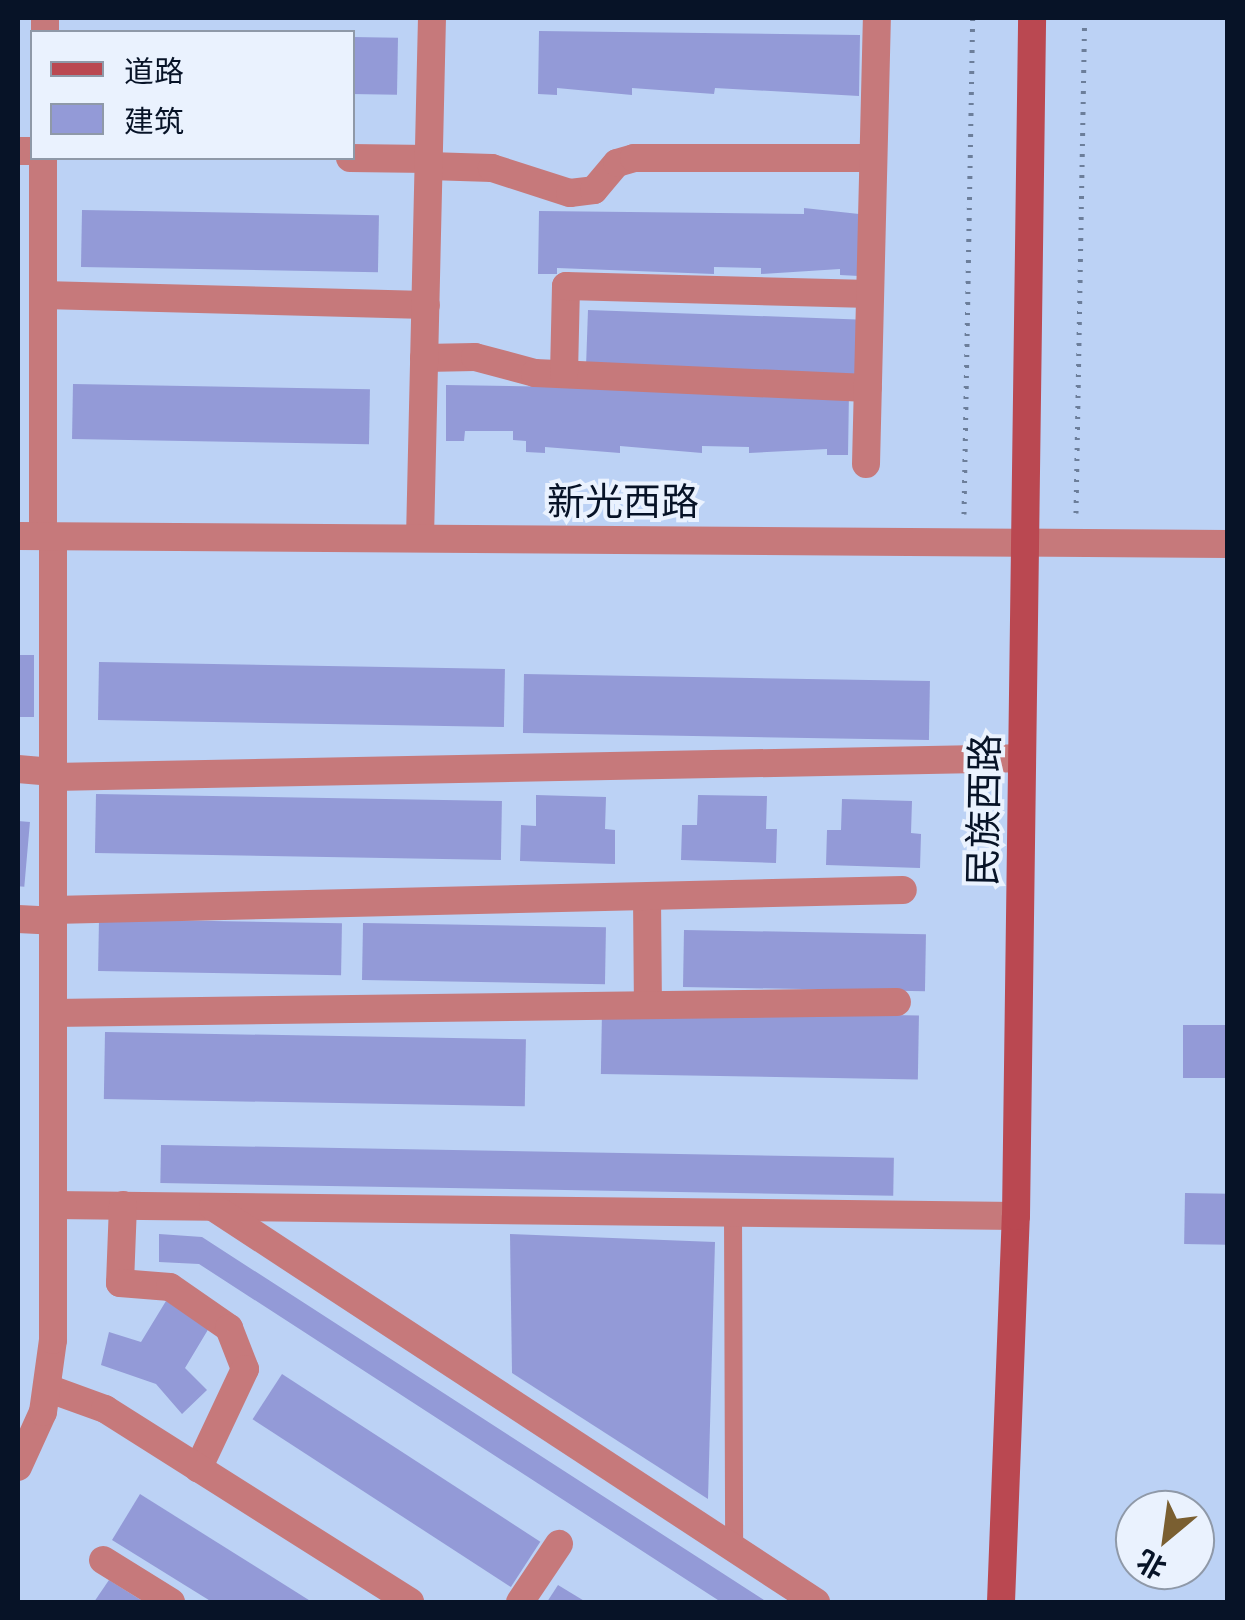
<!DOCTYPE html>
<html>
<head>
<meta charset="utf-8">
<style>
	body { margin:0 }
	#map { position:relative; width:1245px; height:1620px; overflow:hidden; background:#bcd2f5; font-family:"PT Sans Narrow","Noto Sans SC",sans-serif }
	div>[style] { position:absolute }
	.building>* { inset:0; background:#939ad7; transform-origin:0 0 }
	.path>* { height:5px; margin-top:-2.5px; transform-origin:0; background:repeating-linear-gradient(90deg,#6c7e9a 0 2.5px,transparent 0 10.5px) }
	.service>* { height:18px; margin:-9px; padding:0 9px; transform-origin:9px; border-radius:9px; background:#c6797b }
	.minor>* { height:28px; margin:-14px; padding:0 14px; transform-origin:14px; border-radius:14px; background:#c6797b }
	.tertiary>* { height:28px; margin:-14px; padding:0 14px; transform-origin:14px; border-radius:14px; background:#c6797b }
	.secondary>* { height:28px; margin:-14px; padding:0 14px; transform-origin:14px; border-radius:14px; background:#ba4851 }
	span { translate:-50% -50%; white-space:nowrap; text-align:center; line-height:1.15; -webkit-text-stroke:8px #eaf2fe; paint-order:stroke }
	.street-label { font-size:38px; color:#071327 }
	.frame { position:absolute; inset:0; border:20px solid #071327; pointer-events:none }
	.legend { position:absolute; left:30px; top:30px; width:325px; height:130px; box-sizing:border-box; background:#eaf2fe; border:2px solid #8f99a8; margin:0; padding:12px 18px; list-style:none; font-size:30px; color:#071327 }
	.legend li { display:flex; align-items:center; gap:20px; height:50px }
	.legend b { width:50px; border:2px solid #8f99a8 }
	.north { position:absolute; left:1115px; top:1490px; width:100px; height:100px; box-sizing:border-box; background:#eaf2fe; border:2px solid #8f99a8; border-radius:50%; rotate:209deg; font-size:28px; font-weight:700; line-height:40px; text-align:center; color:#071327 }
	.north::after { content:''; display:block; margin:auto; width:35px; height:45px; background:#7a5f31; clip-path:polygon(50% 0,100% 100%,50% 72%,0 100%) }
</style>
</head>
<body>
<div id="map">
	<div class="building">
		<div style="clip-path:polygon(539px 31px,860px 35px,859px 96px,715px 88px,714px 94px,632px 88px,632px 95px,557px 88px,557px 95px,538px 94px)"></div>
		<div style="left:352px;top:37px;width:46px;height:57px;rotate:1deg"></div>
		<div style="clip-path:polygon(804px 208px,859px 214px,859px 276px,840px 275px,840px 269px,761px 274px,761px 268px,714px 267px,714px 274px,557px 268px,557px 274px,538px 274px,539px 211px,804px 214px)"></div>
		<div style="left:82px;top:210px;width:297px;height:57px;rotate:1deg"></div>
		<div style="left:588px;top:310px;width:269px;height:60px;rotate:2deg"></div>
		<div style="left:73px;top:384px;width:297px;height:55px;rotate:1deg"></div>
		<div style="clip-path:polygon(446px 385px,849px 392px,848px 455px,827px 455px,827px 449px,749px 453px,749px 447px,702px 446px,702px 453px,620px 446px,620px 453px,545px 447px,545px 453px,526px 452px,526px 441px,513px 440px,513px 431px,465px 431px,464px 441px,446px 441px)"></div>
		<div style="left:18px;top:655px;width:16px;height:62px"></div>
		<div style="left:99px;top:662px;width:406px;height:58px;rotate:1deg"></div>
		<div style="left:524px;top:674px;width:406px;height:59px;rotate:1deg"></div>
		<div style="left:96px;top:794px;width:406px;height:59px;rotate:1deg"></div>
		<div style="clip-path:polygon(536px 795px,606px 797px,605px 829px,615px 830px,615px 864px,520px 861px,521px 825px,536px 826px)"></div>
		<div style="clip-path:polygon(698px 795px,767px 796px,766px 829px,777px 829px,776px 863px,681px 860px,682px 825px,697px 825px)"></div>
		<div style="clip-path:polygon(842px 799px,912px 801px,911px 833px,921px 834px,920px 868px,826px 865px,827px 830px,841px 830px)"></div>
		<div style="left:18px;top:821px;width:12px;height:65px;rotate:5deg"></div>
		<div style="left:99px;top:919px;width:243px;height:52px;rotate:1deg"></div>
		<div style="left:363px;top:923px;width:243px;height:57px;rotate:1deg"></div>
		<div style="left:684px;top:930px;width:242px;height:57px;rotate:1deg"></div>
		<div style="left:602px;top:1010px;width:317px;height:64px;rotate:1deg"></div>
		<div style="left:1183px;top:1025px;width:45px;height:53px"></div>
		<div style="left:105px;top:1032px;width:421px;height:67px;rotate:1deg"></div>
		<div style="left:161px;top:1145px;width:733px;height:38px;rotate:1deg"></div>
		<div style="left:1185px;top:1193px;width:43px;height:51px;rotate:1deg"></div>
		<div style="clip-path:polygon(159px 1234px,202px 1237px,767px 1602px,721px 1602px,199px 1264px,159px 1262px)"></div>
		<div style="clip-path:polygon(510px 1234px,715px 1242px,708px 1499px,512px 1373px)"></div>
		<div style="clip-path:polygon(166px 1301px,209px 1328px,185px 1368px,207px 1390px,182px 1414px,156px 1384px,101px 1365px,109px 1332px,141px 1342px)"></div>
		<div style="left:282px;top:1374px;width:308px;height:54px;rotate:33deg"></div>
		<div style="clip-path:polygon(140px 1494px,312px 1602px,212px 1602px,112px 1540px)"></div>
		<div style="clip-path:polygon(109px 1580px,144px 1602px,94px 1602px)"></div>
		<div style="clip-path:polygon(558px 1585px,586px 1602px,547px 1602px)"></div>
	</div>
	<div class="path">
		<div style="left:1076px;top:513px;width:495px;rotate:-89deg"></div>
		<div style="left:964px;top:514px;width:496px;rotate:-89deg"></div>
	</div>
	<div class="service">
		<div style="left:733px;top:1214px;width:339px;rotate:89.8deg"></div>
	</div>
	<div class="minor">
		<div style="left:45px;top:32px;width:14px;rotate:-90deg"></div>
		<div style="left:18px;top:151px;width:14px"></div>
		<div style="left:350px;top:158px;width:79px;rotate:0.7deg"></div>
		<div style="left:429px;top:166px;width:63px;rotate:1.8deg"></div>
		<div style="left:492px;top:168px;width:82px;rotate:17.8deg"></div>
		<div style="left:570px;top:193px;width:24px;rotate:-7deg"></div>
		<div style="left:594px;top:190px;width:35px;rotate:-50deg"></div>
		<div style="left:617px;top:163px;width:18px;rotate:-16deg"></div>
		<div style="left:634px;top:158px;width:238px"></div>
		<div style="left:43px;top:295px;width:383px;rotate:1.5deg"></div>
		<div style="left:424px;top:358px;width:51px;rotate:-1.1deg"></div>
		<div style="left:475px;top:357px;width:62px;rotate:14.9deg"></div>
		<div style="left:535px;top:373px;width:333px;rotate:2.6deg"></div>
		<div style="left:564px;top:374px;width:88px;rotate:-88.7deg"></div>
		<div style="left:566px;top:286px;width:304px;rotate:1.5deg"></div>
		<div style="left:866px;top:464px;width:446px;rotate:-88.6deg"></div>
		<div style="left:43px;top:536px;width:378px;rotate:-90deg"></div>
		<div style="left:420px;top:538px;width:520px;rotate:-88.68deg"></div>
		<div style="left:18px;top:769px;width:35px;rotate:5deg"></div>
		<div style="left:53px;top:777px;width:969px;rotate:-1.12deg"></div>
		<div style="left:647px;top:897px;width:108px;rotate:89.5deg"></div>
		<div style="left:53px;top:910px;width:850px;rotate:-1.35deg"></div>
		<div style="left:18px;top:919px;width:35px;rotate:3deg"></div>
		<div style="left:53px;top:1013px;width:844px;rotate:-0.75deg"></div>
		<div style="left:53px;top:1205px;width:963px;rotate:0.65deg"></div>
		<div style="left:123px;top:1205px;width:78px;rotate:92.2deg"></div>
		<div style="left:120px;top:1283px;width:50px;rotate:4.6deg"></div>
		<div style="left:170px;top:1287px;width:72px;rotate:34.8deg"></div>
		<div style="left:229px;top:1328px;width:44px;rotate:68.7deg"></div>
		<div style="left:245px;top:1369px;width:110px;rotate:115.2deg"></div>
		<div style="left:213px;top:1207px;width:721px;rotate:33.23deg"></div>
		<div style="left:47px;top:1388px;width:62px;rotate:19.9deg"></div>
		<div style="left:105px;top:1409px;width:361px;rotate:32.3deg"></div>
		<div style="left:18px;top:1467px;width:60px;rotate:-65.6deg"></div>
		<div style="left:43px;top:1412px;width:73px;rotate:-82.1deg"></div>
		<div style="left:53px;top:1340px;width:803px;rotate:-90deg"></div>
		<div style="left:103px;top:1560px;width:80px;rotate:31.7deg"></div>
		<div style="left:520px;top:1602px;width:70px;rotate:-56.1deg"></div>
	</div>
	<div class="tertiary">
		<div style="left:18px;top:536px;width:1210px;rotate:0.38deg"></div>
	</div>
	<div class="secondary">
		<div style="left:1001px;top:1602px;width:386px;rotate:-87.8deg"></div>
		<div style="left:1016px;top:1216px;width:1198px;rotate:-89.23deg"></div>
	</div>
	<div class="street-label">
		<span style="left:623px;top:501px">新光西路</span>
		<span style="left:983px;top:810px;rotate:-89deg">民族西路</span>
	</div>
	<div class="frame"></div>
	<ul class="legend">
	<li><b style="height:12px;background:#ba4851"></b>道路</li>
	<li><b style="height:28px;background:#939ad7"></b>建筑</li>
	</ul>
	<div class="north">北</div>
</div>
</body>
</html>
